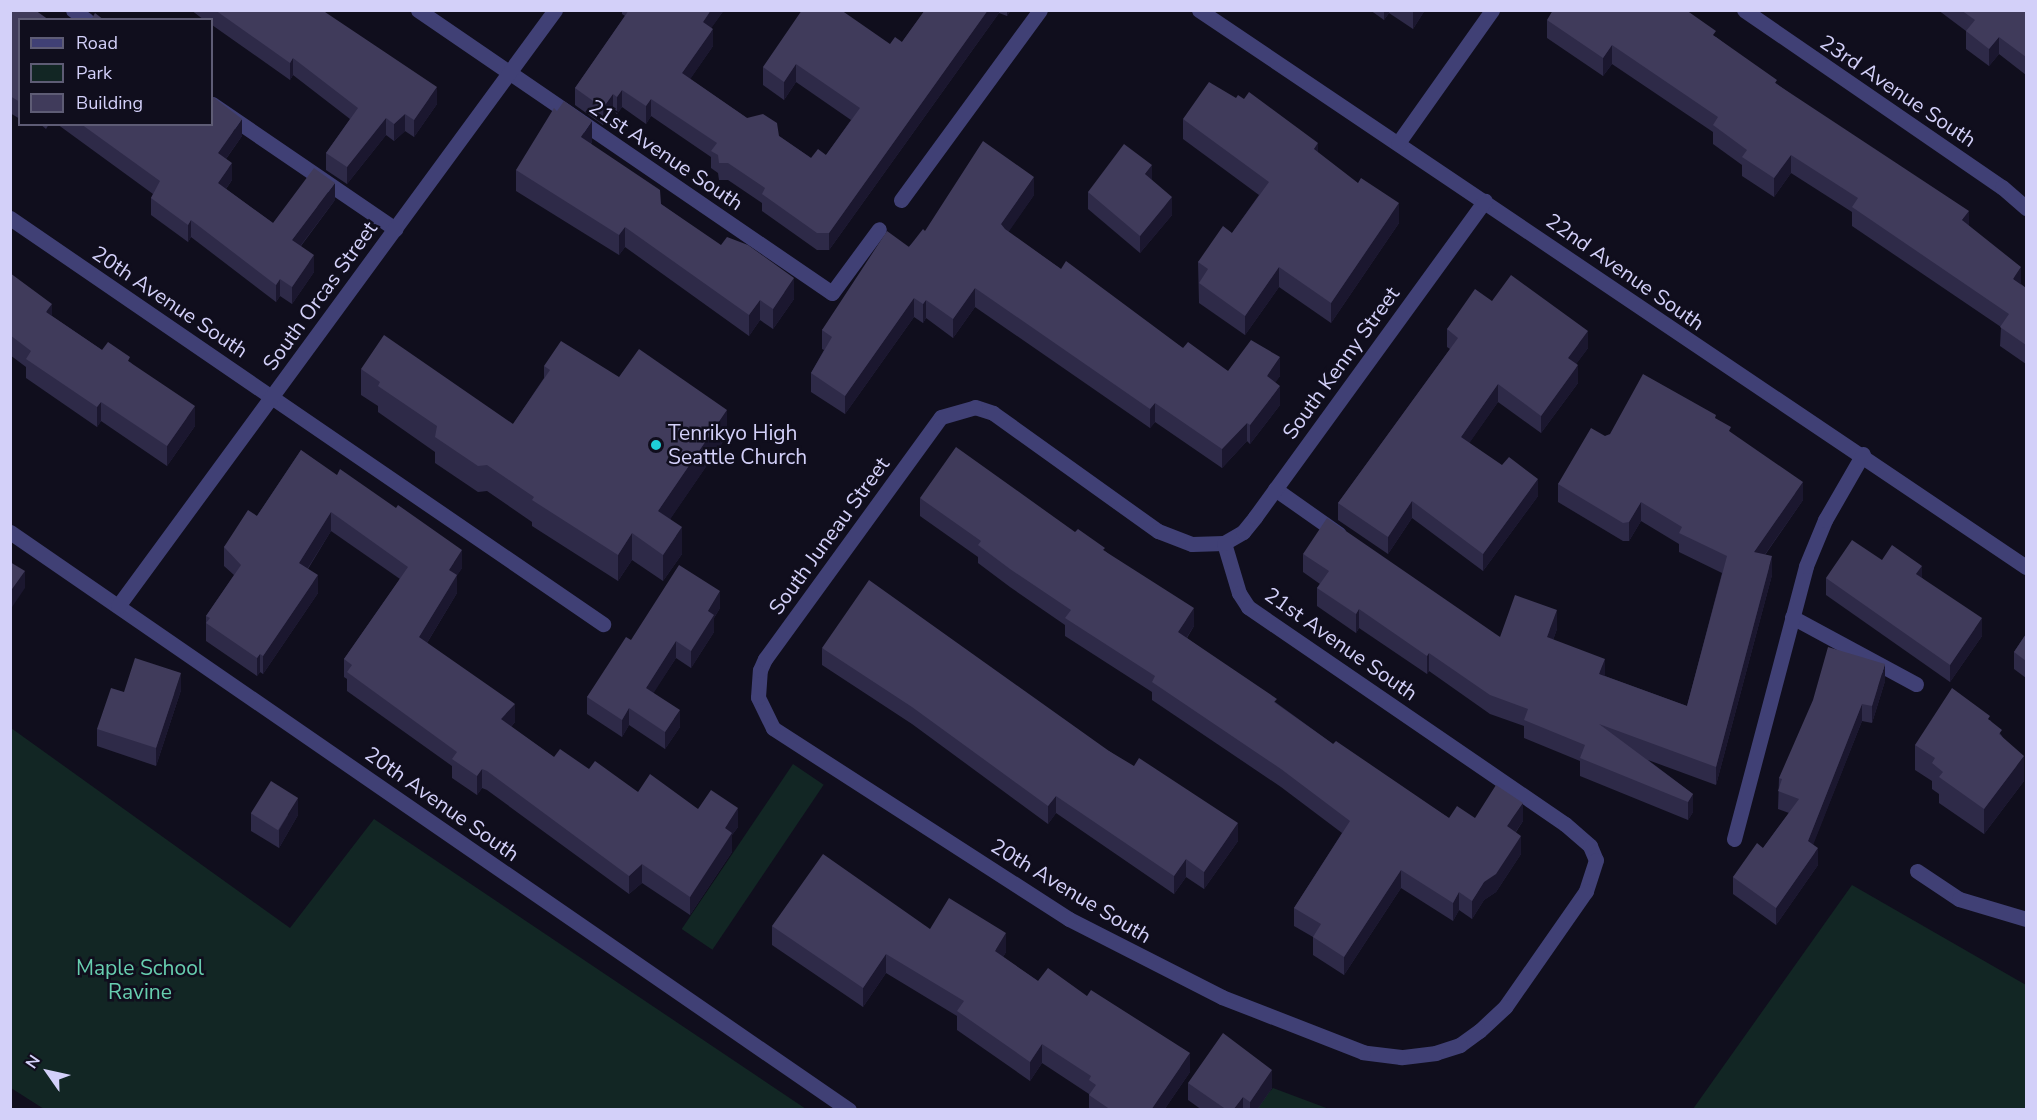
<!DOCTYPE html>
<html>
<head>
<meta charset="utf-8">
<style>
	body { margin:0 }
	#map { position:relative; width:2037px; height:1120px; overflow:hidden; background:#100e1d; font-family:"Nunito Sans",sans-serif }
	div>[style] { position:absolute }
	.green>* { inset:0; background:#122624; transform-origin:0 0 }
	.minor>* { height:15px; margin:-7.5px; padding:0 7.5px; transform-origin:7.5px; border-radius:7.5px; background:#404075 }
	.wall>* { inset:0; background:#2e2a48 }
	.shaded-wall>* { inset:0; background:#1b172f }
	.building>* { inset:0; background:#403b5b; transform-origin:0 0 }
	.dots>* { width:16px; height:16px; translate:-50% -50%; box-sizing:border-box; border:3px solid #100e1d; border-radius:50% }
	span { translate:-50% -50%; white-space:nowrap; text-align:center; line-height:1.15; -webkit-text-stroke:5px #100e1d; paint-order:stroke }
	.street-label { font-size:21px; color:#d3d0f9 }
	.poi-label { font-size:21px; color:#d3d0f9 }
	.left { translate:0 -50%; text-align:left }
	.park-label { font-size:21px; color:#67ceaf }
	.frame { position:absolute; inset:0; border:12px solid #d3d0f9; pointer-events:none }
	.legend { position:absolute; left:18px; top:18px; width:195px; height:108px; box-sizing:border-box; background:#100e1d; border:2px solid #5e5c75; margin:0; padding:8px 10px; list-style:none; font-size:18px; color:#d3d0f9 }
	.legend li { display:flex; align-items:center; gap:12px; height:30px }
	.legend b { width:30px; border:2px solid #5e5c75 }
	.north { position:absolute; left:18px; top:1042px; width:60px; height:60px; -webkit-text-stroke:4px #100e1d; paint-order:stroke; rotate:304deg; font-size:16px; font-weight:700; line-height:24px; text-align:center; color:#d3d0f9 }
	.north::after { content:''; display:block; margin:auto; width:21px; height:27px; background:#d3d0f9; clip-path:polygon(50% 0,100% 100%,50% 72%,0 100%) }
</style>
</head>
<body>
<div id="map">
	<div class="green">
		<div style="clip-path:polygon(11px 728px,290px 928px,374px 819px,806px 1109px,44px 1109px,11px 1088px)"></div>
		<div style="left:793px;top:764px;width:37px;height:199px;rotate:34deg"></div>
		<div style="clip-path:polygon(1852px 885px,2026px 985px,2026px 1109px,1693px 1109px)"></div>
		<div style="clip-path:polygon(1273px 1088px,1329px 1109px,1252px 1110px)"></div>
	</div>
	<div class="minor">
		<div style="left:73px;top:10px;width:17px;rotate:36deg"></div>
		<div style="left:418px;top:10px;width:501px;rotate:34.36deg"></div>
		<div style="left:832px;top:293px;width:79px;rotate:-53.7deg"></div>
		<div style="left:1199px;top:10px;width:997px;rotate:33.96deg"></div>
		<div style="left:1744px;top:10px;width:313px;rotate:34.5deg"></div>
		<div style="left:2002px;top:187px;width:32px;rotate:41deg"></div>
		<div style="left:212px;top:104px;width:222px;rotate:34.3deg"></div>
		<div style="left:1398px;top:143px;width:163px;rotate:-54.7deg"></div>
		<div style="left:901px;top:200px;width:235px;rotate:-53.8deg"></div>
		<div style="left:10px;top:218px;width:719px;rotate:34.4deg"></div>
		<div style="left:975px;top:407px;width:19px;rotate:18deg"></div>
		<div style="left:993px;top:413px;width:203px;rotate:35.6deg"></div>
		<div style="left:1158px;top:531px;width:36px;rotate:21deg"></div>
		<div style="left:1192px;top:544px;width:32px;rotate:-2deg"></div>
		<div style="left:1224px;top:543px;width:52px;rotate:73.3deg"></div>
		<div style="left:1239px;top:593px;width:17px;rotate:57deg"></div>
		<div style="left:1248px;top:607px;width:384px;rotate:34.4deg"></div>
		<div style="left:1565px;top:824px;width:33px;rotate:41deg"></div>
		<div style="left:1590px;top:846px;width:15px;rotate:67deg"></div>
		<div style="left:1596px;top:860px;width:33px;rotate:108deg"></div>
		<div style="left:1586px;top:891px;width:141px;rotate:124.9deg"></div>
		<div style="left:1505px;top:1007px;width:35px;rotate:137deg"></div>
		<div style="left:1479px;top:1031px;width:24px;rotate:144deg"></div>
		<div style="left:1460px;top:1045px;width:25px;rotate:162deg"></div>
		<div style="left:1436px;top:1053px;width:35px;rotate:173deg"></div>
		<div style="left:1401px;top:1057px;width:38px;rotate:-173deg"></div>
		<div style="left:1363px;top:1052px;width:151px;rotate:-158.7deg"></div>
		<div style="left:1222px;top:997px;width:172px;rotate:-153deg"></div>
		<div style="left:1069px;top:919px;width:352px;rotate:-147.2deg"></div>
		<div style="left:773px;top:728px;width:34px;rotate:-116deg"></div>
		<div style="left:758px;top:697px;width:27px;rotate:-86deg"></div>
		<div style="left:760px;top:670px;width:12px;rotate:-66deg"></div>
		<div style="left:765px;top:659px;width:299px;rotate:-54deg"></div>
		<div style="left:941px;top:417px;width:35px;rotate:-16deg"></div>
		<div style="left:1275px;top:489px;width:78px;rotate:35.1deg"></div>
		<div style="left:10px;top:532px;width:1019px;rotate:34.56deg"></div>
		<div style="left:1224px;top:543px;width:22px;rotate:-30deg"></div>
		<div style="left:1243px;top:532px;width:19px;rotate:-51deg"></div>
		<div style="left:1255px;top:517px;width:391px;rotate:-54deg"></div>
		<div style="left:118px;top:606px;width:739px;rotate:-53.75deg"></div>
		<div style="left:1792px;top:617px;width:141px;rotate:28.4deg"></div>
		<div style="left:1734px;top:839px;width:282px;rotate:-75.2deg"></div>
		<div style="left:1806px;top:566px;width:50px;rotate:-67.6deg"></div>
		<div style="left:1825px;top:520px;width:76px;rotate:-60.1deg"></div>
		<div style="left:1917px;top:871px;width:50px;rotate:33.7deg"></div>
		<div style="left:1959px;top:899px;width:70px;rotate:16.6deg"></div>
	</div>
	<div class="wall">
		<div style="clip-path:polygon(10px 10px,20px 20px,20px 119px,10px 113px)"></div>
		<div style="clip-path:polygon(191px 10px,322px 10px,437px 104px,414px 137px,405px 131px,394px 141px,386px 135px,347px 184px,326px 170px,326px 153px,350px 119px,293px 75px,290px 80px,212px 25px,212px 20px,204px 20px)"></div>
		<div style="clip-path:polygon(622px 10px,724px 10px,711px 28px,713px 46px,690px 79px,747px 118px,779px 136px,811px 158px,826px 155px,851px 120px,796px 82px,784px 100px,763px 85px,763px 67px,902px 42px,925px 10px,1011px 10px,1007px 16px,999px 13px,829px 250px,817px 250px,762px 211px,762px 203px,728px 180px,719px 180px,718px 173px,711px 168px,711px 157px,651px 116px,646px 124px,622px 107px,617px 114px,613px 111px,603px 125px,575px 105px,575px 88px,625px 16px,622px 14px)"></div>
		<div style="clip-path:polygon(1370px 10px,1425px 10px,1413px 29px,1389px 13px,1384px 20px)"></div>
		<div style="clip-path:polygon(1938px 10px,2026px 10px,2026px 75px,1999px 54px,1989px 66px,1966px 49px,1966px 31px)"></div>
		<div style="clip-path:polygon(1547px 20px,1716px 37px,1777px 84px,1969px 226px,2021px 284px,2026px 288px,2026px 364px,2000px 346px,2001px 327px,1852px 226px,1852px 212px,1791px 173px,1774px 197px,1742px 176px,1742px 165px,1713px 144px,1713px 132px,1612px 64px,1603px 76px,1547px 38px)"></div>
		<div style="clip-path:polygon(1183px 119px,1318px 153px,1399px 223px,1331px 323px,1279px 287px,1245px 335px,1199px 303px,1198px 262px,1232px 233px,1259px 195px,1183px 139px)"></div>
		<div style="clip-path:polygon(40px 124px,49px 124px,46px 129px)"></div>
		<div style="clip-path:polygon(57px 124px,212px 124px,242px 136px,226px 159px,232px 180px,226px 189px,273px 223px,335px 200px,301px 246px,314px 272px,292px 304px,280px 296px,276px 302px,191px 237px,188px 242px,151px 215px,151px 198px,153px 194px)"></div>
		<div style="clip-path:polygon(592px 141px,591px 144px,661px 204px,794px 299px,773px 329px,760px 320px,749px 336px,625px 247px,619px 255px,516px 191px,516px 170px)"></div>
		<div style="clip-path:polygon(1152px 180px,1172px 215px,1140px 253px,1088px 209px,1088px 192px)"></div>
		<div style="clip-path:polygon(1034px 195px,1008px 232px,1061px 269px,1183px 348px,1228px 371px,1280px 376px,1275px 382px,1280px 405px,1250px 444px,1247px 441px,1222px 468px,1155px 422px,1150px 428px,975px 307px,953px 338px,926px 318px,923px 323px,914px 317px,845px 414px,811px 392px,811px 373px,824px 350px,822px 349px,822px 330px,925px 231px)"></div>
		<div style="clip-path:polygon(10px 273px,52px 316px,102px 350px,130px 362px,195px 426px,167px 466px,101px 421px,97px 427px,26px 378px,26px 367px,10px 355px)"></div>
		<div style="clip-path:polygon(1492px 301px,1588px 348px,1576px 364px,1578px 383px,1541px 433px,1498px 402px,1469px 443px,1538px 496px,1483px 571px,1412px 518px,1388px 554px,1338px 520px,1338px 503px,1450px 349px,1447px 347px,1447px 329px)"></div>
		<div style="clip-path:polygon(544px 366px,619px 377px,727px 436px,670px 519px,682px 554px,663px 581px,632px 560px,618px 581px,532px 526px,532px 522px,487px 491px,478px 492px,435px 463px,435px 452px,378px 412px,378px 406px,361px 395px,361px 369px,513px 424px,544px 378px)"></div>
		<div style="clip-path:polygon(1716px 419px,1803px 500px,1765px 555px,1772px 575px,1716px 785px,1648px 760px,1693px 794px,1693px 812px,1688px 820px,1580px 776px,1580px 761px,1524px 738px,1524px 726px,1490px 714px,1429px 671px,1427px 674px,1359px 628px,1356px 633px,1317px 606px,1317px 588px,1320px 584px,1303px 572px,1303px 554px,1500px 637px,1557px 629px,1553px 640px,1605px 676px,1687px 706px,1722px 573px,1679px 552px,1679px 544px,1641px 521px,1629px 541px,1623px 541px,1558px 502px,1558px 484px,1605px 436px)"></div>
		<div style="clip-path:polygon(301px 450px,462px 568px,457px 575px,457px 593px,427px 643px,515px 722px,511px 727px,554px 757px,589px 769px,638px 792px,698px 809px,738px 827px,732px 835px,732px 852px,690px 915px,642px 883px,629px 894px,487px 790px,482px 788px,477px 795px,452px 778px,452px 766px,347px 691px,347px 679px,344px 677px,344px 659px,400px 579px,331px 531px,308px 569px,318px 593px,263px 674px,260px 672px,257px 676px,206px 641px,206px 616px,234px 575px,224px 566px,224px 547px,257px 516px)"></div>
		<div style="clip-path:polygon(920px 498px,1075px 532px,1105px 551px,1194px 626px,1187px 638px,1333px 744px,1449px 818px,1475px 818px,1523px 821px,1516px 832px,1521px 854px,1496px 892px,1484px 900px,1472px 919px,1459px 910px,1453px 921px,1401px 888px,1344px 975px,1313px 955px,1313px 937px,1294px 926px,1294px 908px,1342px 833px,1281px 787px,1152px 700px,1152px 692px,1065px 636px,1065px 625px,1010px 587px,978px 563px,978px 557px,920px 516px)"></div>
		<div style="clip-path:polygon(1826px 578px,1922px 578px,1982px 636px,1950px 682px,1826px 595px)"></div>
		<div style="clip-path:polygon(720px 608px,714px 618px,714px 632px,691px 668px,676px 658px,653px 693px,680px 727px,665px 749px,629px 725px,622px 737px,587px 714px,587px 697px,631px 640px)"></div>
		<div style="clip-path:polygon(2026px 634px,2026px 678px,2014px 669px,2014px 652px)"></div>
		<div style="clip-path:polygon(822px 648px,1109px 751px,1238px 841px,1204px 889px,1186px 877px,1174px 894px,1056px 813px,1048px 824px,912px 724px,822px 665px)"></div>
		<div style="clip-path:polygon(1885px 681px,1872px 723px,1862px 721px,1813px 844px,1818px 865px,1776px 925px,1733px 894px,1733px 877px,1763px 848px,1789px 813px,1778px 809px,1779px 778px)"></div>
		<div style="clip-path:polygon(181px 690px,156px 766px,97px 746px,97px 729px)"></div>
		<div style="clip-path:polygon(1990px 720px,2002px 736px,2024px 781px,1984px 834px,1939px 803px,1939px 794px,1932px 789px,1932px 781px,1915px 770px,1915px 745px)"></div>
		<div style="clip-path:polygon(251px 813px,298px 815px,279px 848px,251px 831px)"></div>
		<div style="clip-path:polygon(772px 926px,930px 929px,1006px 952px,1003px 957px,1038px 981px,1190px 1072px,1164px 1110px,1089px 1110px,1089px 1094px,1042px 1063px,1030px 1081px,957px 1030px,957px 1016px,886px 973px,863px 1007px,772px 945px)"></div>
		<div style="clip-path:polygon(1188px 1083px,1272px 1088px,1257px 1110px,1202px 1110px,1188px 1100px)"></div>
	</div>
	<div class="shaded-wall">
		<div style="clip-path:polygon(711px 10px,724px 10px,703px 40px,703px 22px)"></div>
		<div style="clip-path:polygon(988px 10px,999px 10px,999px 13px,829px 250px,829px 233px)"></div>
		<div style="clip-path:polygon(1007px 10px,1011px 10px,1007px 16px)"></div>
		<div style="clip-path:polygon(1384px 10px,1389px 10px,1389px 13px,1384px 20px)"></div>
		<div style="clip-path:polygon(1413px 10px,1425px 10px,1413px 29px)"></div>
		<div style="clip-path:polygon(713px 29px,713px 46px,682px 91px,682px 73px)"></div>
		<div style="clip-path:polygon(1999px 37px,1999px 54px,1989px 66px,1989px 49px)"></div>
		<div style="clip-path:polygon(1612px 45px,1612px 64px,1603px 76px,1603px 58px)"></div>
		<div style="clip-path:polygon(293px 58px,293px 75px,290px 80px,290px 63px)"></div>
		<div style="clip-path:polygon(796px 64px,796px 82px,784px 100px,784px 82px)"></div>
		<div style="clip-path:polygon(437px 87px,437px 104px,414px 137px,414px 120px)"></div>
		<div style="clip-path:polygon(622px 90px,622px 107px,617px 114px,617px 97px)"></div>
		<div style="clip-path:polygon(613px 94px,613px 111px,603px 125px,603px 108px)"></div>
		<div style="clip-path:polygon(651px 99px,651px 116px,646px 124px,646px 106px)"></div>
		<div style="clip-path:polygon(405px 114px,405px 131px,394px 141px,394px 124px)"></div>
		<div style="clip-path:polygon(386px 118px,386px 135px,347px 184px,347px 167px)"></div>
		<div style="clip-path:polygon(242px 119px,242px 136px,218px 170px,218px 153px)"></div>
		<div style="clip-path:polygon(592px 121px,592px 141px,581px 158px,581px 137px)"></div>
		<div style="clip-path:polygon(1318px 143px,1318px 163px,1314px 149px)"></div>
		<div style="clip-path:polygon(1791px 155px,1791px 173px,1774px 197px,1774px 178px)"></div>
		<div style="clip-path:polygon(232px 163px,232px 180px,218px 200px,218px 183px)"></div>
		<div style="clip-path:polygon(1152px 165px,1152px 182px,1145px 174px)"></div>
		<div style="clip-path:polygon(1034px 177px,1034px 195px,1001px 243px,1001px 224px)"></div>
		<div style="clip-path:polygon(335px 183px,335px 200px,292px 257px,292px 240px)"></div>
		<div style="clip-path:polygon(1172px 197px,1172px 215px,1140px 253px,1140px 236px)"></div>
		<div style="clip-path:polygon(1399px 203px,1399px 223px,1331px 323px,1331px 303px)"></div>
		<div style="clip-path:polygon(1969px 211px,1969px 230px,1962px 220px)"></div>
		<div style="clip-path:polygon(191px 220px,191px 237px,188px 242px,188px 225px)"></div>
		<div style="clip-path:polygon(625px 227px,625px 247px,619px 255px,619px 235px)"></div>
		<div style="clip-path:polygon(314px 255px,314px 272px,292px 304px,292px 287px)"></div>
		<div style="clip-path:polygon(1279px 267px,1279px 287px,1245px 335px,1245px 316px)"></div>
		<div style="clip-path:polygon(2021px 267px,2021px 286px,2013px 279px)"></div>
		<div style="clip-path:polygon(794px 278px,794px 299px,773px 329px,773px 309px)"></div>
		<div style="clip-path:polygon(280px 279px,280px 296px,276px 302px,276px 285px)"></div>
		<div style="clip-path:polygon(975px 288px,975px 307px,953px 338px,953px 319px)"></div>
		<div style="clip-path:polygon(914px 298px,914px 317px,845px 414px,845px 396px)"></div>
		<div style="clip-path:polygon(760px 300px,760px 320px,749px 336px,749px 315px)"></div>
		<div style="clip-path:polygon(926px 300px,926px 318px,923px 323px,923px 304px)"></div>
		<div style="clip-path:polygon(52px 304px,52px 324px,46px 312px)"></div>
		<div style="clip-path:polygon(1588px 331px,1588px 348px,1568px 375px,1568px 358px)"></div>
		<div style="clip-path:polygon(1280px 357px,1280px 376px,1267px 395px,1267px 376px)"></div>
		<div style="clip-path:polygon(1578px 365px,1578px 383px,1541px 433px,1541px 416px)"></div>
		<div style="clip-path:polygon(1498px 384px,1498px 402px,1461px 455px,1461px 437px)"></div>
		<div style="clip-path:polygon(1280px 386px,1280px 405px,1250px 444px,1250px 425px)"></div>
		<div style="clip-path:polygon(101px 402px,101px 421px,97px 427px,97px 407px)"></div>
		<div style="clip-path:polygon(1155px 403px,1155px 422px,1150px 428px,1150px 409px)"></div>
		<div style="clip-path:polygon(195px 406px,195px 426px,167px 466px,167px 446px)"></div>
		<div style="clip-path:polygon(727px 410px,727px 436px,658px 537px,658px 511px)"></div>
		<div style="clip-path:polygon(1247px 423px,1247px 441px,1222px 468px,1222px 449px)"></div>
		<div style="clip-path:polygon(1538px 479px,1538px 496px,1483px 571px,1483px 554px)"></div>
		<div style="clip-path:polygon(1803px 482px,1803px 500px,1754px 570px,1754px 552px)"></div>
		<div style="clip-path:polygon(1412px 501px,1412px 518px,1388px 554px,1388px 537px)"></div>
		<div style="clip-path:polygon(1641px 502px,1641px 521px,1629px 541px,1629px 522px)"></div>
		<div style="clip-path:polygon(331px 512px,331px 531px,299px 582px,299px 563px)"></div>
		<div style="clip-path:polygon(682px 527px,682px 554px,663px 581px,663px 555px)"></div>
		<div style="clip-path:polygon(632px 533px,632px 560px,618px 581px,618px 555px)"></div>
		<div style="clip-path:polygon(462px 550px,462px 568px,449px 588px,449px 570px)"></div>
		<div style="clip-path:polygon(1772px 556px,1772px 575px,1716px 785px,1716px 767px)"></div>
		<div style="clip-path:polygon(1922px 566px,1922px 583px,1916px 574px)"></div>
		<div style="clip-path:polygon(25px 571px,25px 588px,10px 610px,10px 592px)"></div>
		<div style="clip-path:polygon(318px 575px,318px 593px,263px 674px,263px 656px)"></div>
		<div style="clip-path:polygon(457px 575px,457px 593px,419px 656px,419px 637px)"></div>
		<div style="clip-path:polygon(720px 591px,720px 608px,714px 618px,714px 632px,691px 668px,691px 651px,708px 611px)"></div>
		<div style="clip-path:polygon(1194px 608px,1194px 626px,1178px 651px,1178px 632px)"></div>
		<div style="clip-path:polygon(1359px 609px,1359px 628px,1356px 633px,1356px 614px)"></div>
		<div style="clip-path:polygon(1557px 610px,1557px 629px,1547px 656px,1547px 637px)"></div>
		<div style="clip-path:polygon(1982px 618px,1982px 636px,1950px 682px,1950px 665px)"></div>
		<div style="clip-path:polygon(676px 641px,676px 658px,646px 705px,646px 688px)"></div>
		<div style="clip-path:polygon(1429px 653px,1429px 671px,1427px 674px,1427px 656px)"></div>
		<div style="clip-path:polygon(260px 654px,260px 672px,257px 676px,257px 658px)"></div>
		<div style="clip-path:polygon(1605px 659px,1605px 678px,1599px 674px)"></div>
		<div style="clip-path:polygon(1885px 664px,1885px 681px,1872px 723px,1872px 706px)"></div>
		<div style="clip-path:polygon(181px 673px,181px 690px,156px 766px,156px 748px)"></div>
		<div style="clip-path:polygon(515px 704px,515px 722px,501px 738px,501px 719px)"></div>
		<div style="clip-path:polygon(1862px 704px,1862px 721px,1808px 858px,1808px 841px)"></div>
		<div style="clip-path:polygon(629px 708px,629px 725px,622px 737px,622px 720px)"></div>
		<div style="clip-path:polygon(680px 710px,680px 727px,665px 749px,665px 732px)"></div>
		<div style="clip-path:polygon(2024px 756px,2024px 781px,1984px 834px,1984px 809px)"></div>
		<div style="clip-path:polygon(482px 769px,482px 788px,477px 795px,477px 776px)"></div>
		<div style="clip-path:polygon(1693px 794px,1693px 812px,1688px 820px,1688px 802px)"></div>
		<div style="clip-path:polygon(1056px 796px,1056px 813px,1048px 824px,1048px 806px)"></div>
		<div style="clip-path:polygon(298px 798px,298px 815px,279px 848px,279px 830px)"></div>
		<div style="clip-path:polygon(1523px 803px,1523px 821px,1507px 844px,1507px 826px)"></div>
		<div style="clip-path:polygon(738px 808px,738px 827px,732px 835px,732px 852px,690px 915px,690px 897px,725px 828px)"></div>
		<div style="clip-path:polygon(1238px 823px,1238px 841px,1204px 889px,1204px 872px)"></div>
		<div style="clip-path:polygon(1521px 836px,1521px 854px,1496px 892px,1484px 900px,1472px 919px,1472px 901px,1484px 882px)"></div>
		<div style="clip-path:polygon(1818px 848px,1818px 865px,1776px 925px,1776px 908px)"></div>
		<div style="clip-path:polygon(1186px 859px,1186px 877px,1174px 894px,1174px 876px)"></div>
		<div style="clip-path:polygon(642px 864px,642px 883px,629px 894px,629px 876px)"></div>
		<div style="clip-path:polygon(1401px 870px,1401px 888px,1344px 975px,1344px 957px)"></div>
		<div style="clip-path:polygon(1459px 892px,1459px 910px,1453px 921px,1453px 903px)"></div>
		<div style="clip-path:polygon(1006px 933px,1006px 952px,995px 970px,995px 951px)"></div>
		<div style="clip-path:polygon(886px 954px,886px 973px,863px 1007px,863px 988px)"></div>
		<div style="clip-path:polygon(1042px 1044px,1042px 1063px,1030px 1081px,1030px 1062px)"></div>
		<div style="clip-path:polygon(1190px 1053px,1190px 1072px,1164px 1110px,1151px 1110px)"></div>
		<div style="clip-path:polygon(1272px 1070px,1272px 1088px,1257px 1110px,1250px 1110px,1250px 1102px)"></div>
		<div style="clip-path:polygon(1243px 1097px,1243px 1110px,1233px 1110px)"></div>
	</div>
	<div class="building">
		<div style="clip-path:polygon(10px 10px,35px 10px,49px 20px,20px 20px,20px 102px,10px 96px)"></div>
		<div style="clip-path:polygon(215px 10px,322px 10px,437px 87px,414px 120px,405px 114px,394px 124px,386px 118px,347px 167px,326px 153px,358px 108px,293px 58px,290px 63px)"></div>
		<div style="clip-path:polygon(629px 10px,711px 10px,703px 22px,713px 29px,682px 73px,747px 118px,763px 114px,777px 123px,779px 136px,811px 158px,818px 149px,826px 155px,860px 108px,796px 64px,784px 82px,763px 67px,802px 10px,841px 10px,890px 44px,895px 37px,902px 42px,925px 10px,988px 10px,829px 233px,817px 233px,762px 194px,765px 188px,728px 163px,719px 163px,718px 155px,711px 151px,717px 143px,651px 99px,646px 106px,622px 90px,617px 97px,613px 94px,603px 108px,575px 88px)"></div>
		<div style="clip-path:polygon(1553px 10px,1686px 10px,1716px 31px,1713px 35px,1777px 80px,1775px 83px,1969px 211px,1962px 220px,2021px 267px,2013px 279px,2026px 288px,2026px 345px,2000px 327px,2009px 314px,1852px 207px,1858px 198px,1791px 155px,1774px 178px,1742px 157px,1747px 150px,1713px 125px,1718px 117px,1612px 45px,1603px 58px,1547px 20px)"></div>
		<div style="clip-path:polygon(1961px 10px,2026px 10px,2026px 57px,1999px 37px,1989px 49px,1966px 31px,1975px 20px)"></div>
		<div style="clip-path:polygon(95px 13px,104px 20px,91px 20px)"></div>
		<div style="clip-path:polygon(1209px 82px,1236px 98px,1238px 95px,1244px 99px,1249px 92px,1318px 143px,1314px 149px,1358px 183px,1361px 178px,1399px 203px,1331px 303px,1279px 267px,1245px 316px,1199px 283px,1208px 269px,1198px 262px,1223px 226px,1232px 233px,1269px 182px,1183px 119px)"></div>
		<div style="clip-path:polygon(212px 96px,242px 119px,218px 153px,232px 163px,218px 183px,273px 223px,314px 168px,335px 183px,292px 240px,314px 255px,292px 287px,280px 279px,276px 285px,191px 220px,188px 225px,151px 198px,160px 181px,81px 124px,212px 124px)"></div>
		<div style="clip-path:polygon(564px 101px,592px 121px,581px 137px,660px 190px,661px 204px,721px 245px,727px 237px,748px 245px,794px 278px,773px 309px,760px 300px,749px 315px,625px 227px,619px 235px,516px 170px,554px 108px,557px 111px)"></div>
		<div style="clip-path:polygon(983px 141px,1034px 177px,1001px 224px,1005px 229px,1061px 269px,1066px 261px,1183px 348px,1188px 342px,1228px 371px,1251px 340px,1280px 357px,1267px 376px,1280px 386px,1250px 425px,1247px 423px,1222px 449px,1155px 403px,1150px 409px,975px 288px,953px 319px,926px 300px,923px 304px,914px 298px,845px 396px,811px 373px,832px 337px,822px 330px,887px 231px,909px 247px,923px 229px,925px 231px)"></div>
		<div style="clip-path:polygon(1124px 144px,1152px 165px,1145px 174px,1172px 197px,1140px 236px,1088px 192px)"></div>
		<div style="clip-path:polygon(10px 273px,52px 304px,46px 312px,102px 350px,108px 342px,130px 357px,128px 361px,195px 406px,167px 446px,101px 402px,97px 407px,26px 359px,31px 351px,10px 335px)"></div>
		<div style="clip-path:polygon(1511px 275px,1588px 331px,1568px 358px,1578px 365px,1541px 416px,1498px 384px,1461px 437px,1502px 465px,1509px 457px,1538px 479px,1483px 554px,1412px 501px,1388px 537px,1338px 503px,1458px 338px,1447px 329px,1475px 289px,1492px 301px)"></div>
		<div style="clip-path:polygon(384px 335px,513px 424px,550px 370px,544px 366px,561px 341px,619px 377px,639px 349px,727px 410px,658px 511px,682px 527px,663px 555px,632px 533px,618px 555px,532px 500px,534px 497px,487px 465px,478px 466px,435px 437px,437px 426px,378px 386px,380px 382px,361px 369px)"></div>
		<div style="clip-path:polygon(1643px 374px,1716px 415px,1715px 418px,1731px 427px,1729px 431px,1803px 482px,1754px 552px,1772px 556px,1716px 767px,1599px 724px,1693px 794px,1688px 802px,1580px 758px,1585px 745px,1524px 720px,1528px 709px,1490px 695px,1429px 653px,1427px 656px,1359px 609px,1356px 614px,1317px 588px,1329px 571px,1303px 554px,1327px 518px,1500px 637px,1515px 595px,1557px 610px,1547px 637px,1605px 659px,1599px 674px,1687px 706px,1727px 556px,1679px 533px,1682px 527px,1641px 502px,1629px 522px,1623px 523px,1558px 484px,1591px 428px,1605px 436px,1610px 434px)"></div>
		<div style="clip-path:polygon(956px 447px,1075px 532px,1078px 529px,1105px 548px,1103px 550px,1194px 608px,1178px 632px,1277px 699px,1274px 702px,1333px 744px,1336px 741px,1449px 818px,1457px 806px,1475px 818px,1496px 785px,1523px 803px,1507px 826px,1521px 836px,1496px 874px,1484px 882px,1472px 901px,1459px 892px,1453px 903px,1401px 870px,1344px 957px,1313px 937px,1321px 924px,1294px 908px,1350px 821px,1281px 769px,1152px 682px,1155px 676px,1065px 618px,1071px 610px,1010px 569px,978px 545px,981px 541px,920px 498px)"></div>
		<div style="clip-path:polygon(301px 450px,337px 475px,340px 469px,396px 508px,398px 505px,462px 550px,449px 570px,457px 575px,419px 637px,515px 704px,501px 719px,554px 757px,560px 749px,589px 769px,595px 761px,638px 792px,650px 774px,698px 809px,711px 790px,738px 808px,725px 828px,732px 833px,690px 897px,642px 864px,629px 876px,487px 771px,482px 769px,477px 776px,452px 759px,457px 752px,347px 672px,352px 665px,344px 659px,408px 567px,331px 512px,299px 563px,318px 575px,263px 656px,260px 654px,257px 658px,206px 623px,210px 618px,206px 616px,241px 565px,224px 547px,248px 510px,257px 516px)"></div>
		<div style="clip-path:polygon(1852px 540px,1882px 560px,1892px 545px,1922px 566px,1916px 574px,1982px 618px,1950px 665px,1826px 578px)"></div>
		<div style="clip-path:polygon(10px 562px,25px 571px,10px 592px)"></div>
		<div style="clip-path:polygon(679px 565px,720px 591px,708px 611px,714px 615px,691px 651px,676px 641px,646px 688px,680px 710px,665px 732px,629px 708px,622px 720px,587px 697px,626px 637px,631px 640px)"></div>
		<div style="clip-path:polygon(869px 580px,1109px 751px,1134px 766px,1139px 758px,1238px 823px,1204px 872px,1186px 859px,1174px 876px,1056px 796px,1048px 806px,912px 707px,822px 648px)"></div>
		<div style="clip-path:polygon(2026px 634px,2026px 661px,2014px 652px)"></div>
		<div style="clip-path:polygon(1828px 647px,1885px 664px,1872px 706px,1862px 704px,1808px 841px,1818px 848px,1776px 908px,1733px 877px,1757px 843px,1763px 848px,1799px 799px,1778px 791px,1782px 779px,1779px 778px,1813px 700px)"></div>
		<div style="clip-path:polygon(135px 658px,181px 673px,156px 748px,97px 729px,111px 688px,124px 692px)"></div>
		<div style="clip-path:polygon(1952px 688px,1990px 716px,1988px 719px,2002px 730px,1999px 734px,2024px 756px,1984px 809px,1939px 777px,1943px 772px,1932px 763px,1935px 758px,1915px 745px)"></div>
		<div style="left:271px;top:781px;width:32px;height:38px;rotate:32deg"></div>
		<div style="clip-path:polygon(823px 854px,930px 929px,949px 898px,1006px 933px,995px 951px,1038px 981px,1048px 968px,1087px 996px,1091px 990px,1190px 1053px,1151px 1110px,1111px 1110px,1089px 1095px,1096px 1085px,1089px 1080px,1091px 1076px,1042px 1044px,1030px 1062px,957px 1011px,964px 1001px,886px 954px,863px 988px,772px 926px)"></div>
		<div style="clip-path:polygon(1223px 1033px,1272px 1070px,1250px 1102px,1243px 1097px,1233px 1110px,1227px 1110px,1188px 1083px)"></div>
	</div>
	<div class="dots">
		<div style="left:656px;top:445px;background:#1eced7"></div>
	</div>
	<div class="street-label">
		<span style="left:1898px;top:91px;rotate:34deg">23rd Avenue South</span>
		<span style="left:666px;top:155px;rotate:34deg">21st Avenue South</span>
		<span style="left:1625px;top:272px;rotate:35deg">22nd Avenue South</span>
		<span style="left:320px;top:296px;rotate:-54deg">South Orcas Street</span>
		<span style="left:170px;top:302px;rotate:34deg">20th Avenue South</span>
		<span style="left:1341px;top:363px;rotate:-54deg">South Kenny Street</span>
		<span style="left:829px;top:536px;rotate:-54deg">South Juneau Street</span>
		<span style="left:1341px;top:644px;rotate:35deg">21st Avenue South</span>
		<span style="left:442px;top:804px;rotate:35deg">20th Avenue South</span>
		<span style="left:1071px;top:891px;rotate:31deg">20th Avenue South</span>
	</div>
	<div class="poi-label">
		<span class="left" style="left:668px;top:445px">Tenrikyo High<br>Seattle Church</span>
	</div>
	<div class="park-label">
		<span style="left:140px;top:980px">Maple School<br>Ravine</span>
	</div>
	<div class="frame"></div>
	<ul class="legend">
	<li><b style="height:8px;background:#404075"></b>Road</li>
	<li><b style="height:16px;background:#122624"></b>Park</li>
	<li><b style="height:16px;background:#403b5b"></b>Building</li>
	</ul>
	<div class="north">N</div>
</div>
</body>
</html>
